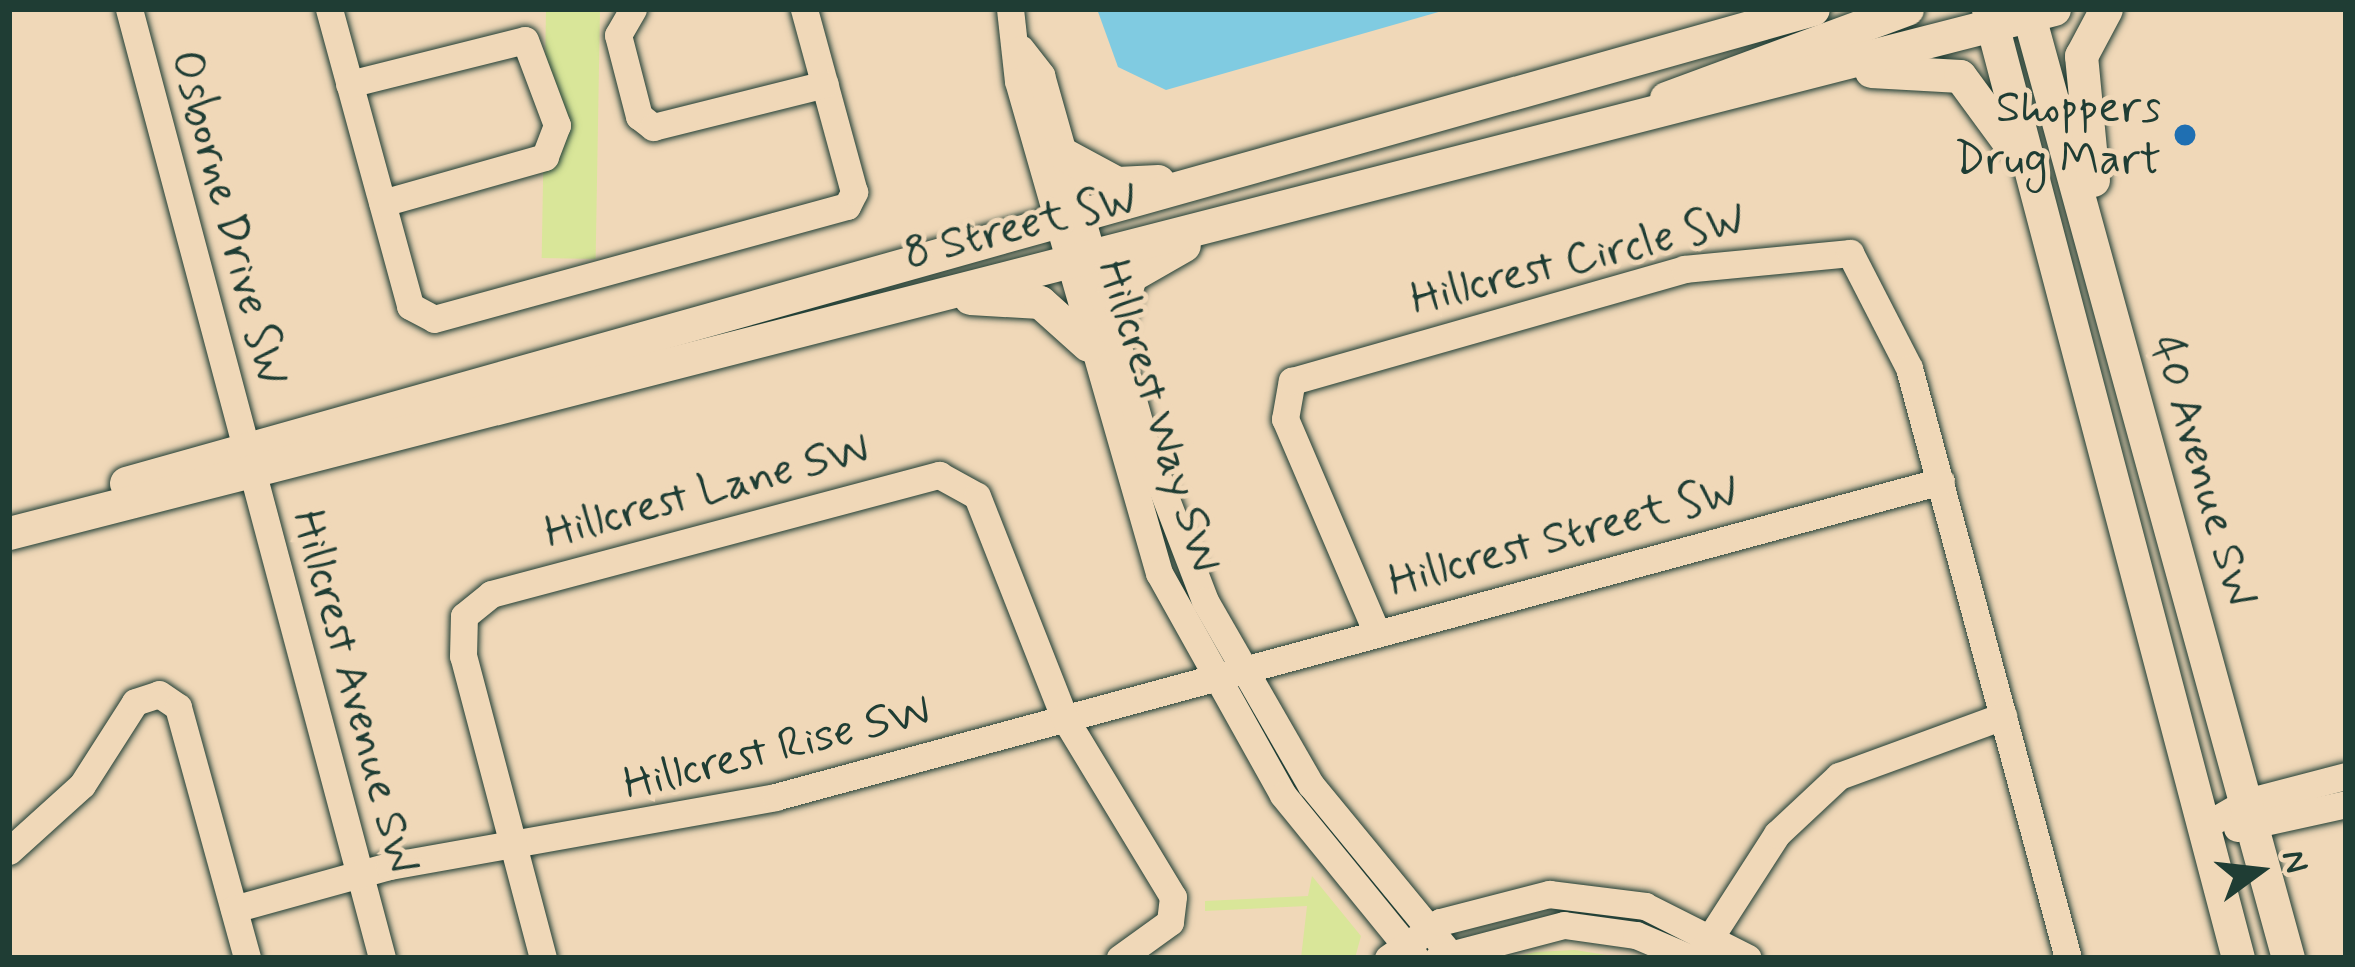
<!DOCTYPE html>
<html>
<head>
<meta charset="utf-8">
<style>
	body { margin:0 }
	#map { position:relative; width:2355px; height:967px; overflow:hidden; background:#f0d8b8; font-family:Mynerve,sans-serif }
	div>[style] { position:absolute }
	.green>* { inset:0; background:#d9e699; transform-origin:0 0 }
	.water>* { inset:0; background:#80cbe1 }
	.roads { filter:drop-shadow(0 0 3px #1f3d34) drop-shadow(0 0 3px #1f3d34) }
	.minor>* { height:27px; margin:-13.5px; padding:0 13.5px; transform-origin:13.5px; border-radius:13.5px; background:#f0d8b8 }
	.major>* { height:33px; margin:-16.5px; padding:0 16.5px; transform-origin:16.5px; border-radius:16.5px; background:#f0d8b8 }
	.dots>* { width:33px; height:33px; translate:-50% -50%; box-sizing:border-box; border:6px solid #f0d8b8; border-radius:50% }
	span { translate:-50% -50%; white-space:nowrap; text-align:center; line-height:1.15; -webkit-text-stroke:10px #f0d8b8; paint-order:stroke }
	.poi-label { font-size:45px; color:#1f3d34 }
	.right { translate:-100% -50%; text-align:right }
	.street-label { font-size:45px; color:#1f3d34 }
	.frame { position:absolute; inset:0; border:12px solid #1f3d34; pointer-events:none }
	.north { position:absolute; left:2199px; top:811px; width:120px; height:120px; -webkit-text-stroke:9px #f0d8b8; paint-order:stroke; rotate:75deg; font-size:33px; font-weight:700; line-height:48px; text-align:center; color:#1f3d34 }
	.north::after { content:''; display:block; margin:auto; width:42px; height:54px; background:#1f3d34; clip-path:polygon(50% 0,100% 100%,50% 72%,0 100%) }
</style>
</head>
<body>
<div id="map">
	<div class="green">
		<div style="left:546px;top:9px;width:54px;height:249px;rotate:1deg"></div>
		<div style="clip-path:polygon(1312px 876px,1361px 936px,1355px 958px,1301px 958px,1307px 906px,1205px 911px,1205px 901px,1308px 896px)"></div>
		<div style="clip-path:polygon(1575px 950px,1626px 958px,1508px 958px,1535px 952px)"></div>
	</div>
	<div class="water">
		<div style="clip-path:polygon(1097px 9px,1449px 9px,1166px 90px,1118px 67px)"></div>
	</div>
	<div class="roads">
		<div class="minor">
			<div style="left:129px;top:9px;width:982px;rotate:75.07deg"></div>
			<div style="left:329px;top:9px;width:308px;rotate:74.7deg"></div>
			<div style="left:410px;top:306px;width:27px;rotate:28deg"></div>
			<div style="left:434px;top:319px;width:428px;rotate:-15.3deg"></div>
			<div style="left:847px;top:206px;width:16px;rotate:-63deg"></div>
			<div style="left:854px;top:192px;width:190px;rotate:-105.3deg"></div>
			<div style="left:633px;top:9px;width:30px;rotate:120deg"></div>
			<div style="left:618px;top:35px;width:84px;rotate:75.5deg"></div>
			<div style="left:639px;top:116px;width:18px;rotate:38deg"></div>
			<div style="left:653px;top:127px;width:177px;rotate:-14deg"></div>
			<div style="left:1010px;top:9px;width:72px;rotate:83.7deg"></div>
			<div style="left:1018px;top:81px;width:512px;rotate:74.01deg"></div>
			<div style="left:1159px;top:573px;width:254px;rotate:60.8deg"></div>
			<div style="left:1283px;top:795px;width:210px;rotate:50.8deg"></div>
			<div style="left:1021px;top:49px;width:33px;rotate:52deg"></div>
			<div style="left:1041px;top:75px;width:387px;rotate:74.2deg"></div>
			<div style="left:1146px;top:447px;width:165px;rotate:69deg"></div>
			<div style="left:1205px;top:601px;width:212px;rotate:60.1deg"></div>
			<div style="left:1311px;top:785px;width:216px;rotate:50.6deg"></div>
			<div style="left:349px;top:84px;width:181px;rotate:-14deg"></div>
			<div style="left:525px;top:40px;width:91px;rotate:69.4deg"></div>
			<div style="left:557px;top:125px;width:34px;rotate:111deg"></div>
			<div style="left:545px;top:157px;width:169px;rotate:164.2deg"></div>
			<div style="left:1376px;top:631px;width:231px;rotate:-113.2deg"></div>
			<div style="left:1285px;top:419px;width:39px;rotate:-80deg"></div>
			<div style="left:1292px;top:381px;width:408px;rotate:-15.9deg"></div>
			<div style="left:1684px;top:269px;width:167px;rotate:-5.5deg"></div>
			<div style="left:1850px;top:253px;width:129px;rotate:62.8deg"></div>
			<div style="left:1909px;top:368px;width:611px;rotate:74.92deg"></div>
			<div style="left:2203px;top:827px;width:50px;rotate:-30.2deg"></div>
			<div style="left:2246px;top:802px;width:103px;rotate:-14.6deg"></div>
			<div style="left:2237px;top:828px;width:112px;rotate:-12.4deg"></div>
			<div style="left:9px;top:851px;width:98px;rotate:-42.1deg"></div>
			<div style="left:82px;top:785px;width:98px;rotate:-57.4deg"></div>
			<div style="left:135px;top:702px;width:25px;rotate:-18deg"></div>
			<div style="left:159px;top:694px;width:23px;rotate:34deg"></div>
			<div style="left:178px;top:707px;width:260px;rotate:74.6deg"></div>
			<div style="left:234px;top:909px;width:161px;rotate:-15.5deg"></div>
			<div style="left:389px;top:866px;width:392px;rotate:-10.1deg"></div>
			<div style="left:775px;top:797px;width:1208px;rotate:-15.16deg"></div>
			<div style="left:543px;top:958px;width:312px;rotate:-104.8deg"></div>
			<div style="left:463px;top:656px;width:40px;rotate:-88.6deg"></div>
			<div style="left:464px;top:616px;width:35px;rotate:-39deg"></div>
			<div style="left:491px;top:594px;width:464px;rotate:-14.9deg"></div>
			<div style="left:939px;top:475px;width:43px;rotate:28.9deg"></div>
			<div style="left:977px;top:496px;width:238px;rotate:68.5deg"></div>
			<div style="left:1064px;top:717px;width:210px;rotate:58.8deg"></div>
			<div style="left:1173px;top:897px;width:25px;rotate:97deg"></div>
			<div style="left:1170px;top:922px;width:62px;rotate:144.2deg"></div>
			<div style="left:1388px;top:958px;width:63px;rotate:-34.7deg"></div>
			<div style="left:1440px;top:922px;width:113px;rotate:-14.4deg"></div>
			<div style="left:1549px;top:894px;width:97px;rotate:7.1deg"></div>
			<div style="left:1645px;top:906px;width:115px;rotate:26.8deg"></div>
			<div style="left:1438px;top:958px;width:130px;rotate:-14.7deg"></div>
			<div style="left:1564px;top:925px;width:73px;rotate:7.9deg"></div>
			<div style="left:1636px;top:935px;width:59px;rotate:23.1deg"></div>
			<div style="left:1697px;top:958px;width:148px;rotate:-57.2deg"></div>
			<div style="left:1777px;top:834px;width:85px;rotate:-43.1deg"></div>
			<div style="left:1839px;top:776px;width:175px;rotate:-20.1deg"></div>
		</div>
		<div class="major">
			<div style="left:1988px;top:9px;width:981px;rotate:75.24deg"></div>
			<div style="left:2027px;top:9px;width:984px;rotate:74.62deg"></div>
			<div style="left:1871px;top:71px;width:89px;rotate:3.2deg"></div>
			<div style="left:1960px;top:76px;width:79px;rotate:53.7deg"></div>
			<div style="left:1666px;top:98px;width:257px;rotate:-20.3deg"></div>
			<div style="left:1065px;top:155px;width:59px;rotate:28.3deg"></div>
			<div style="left:1117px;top:183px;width:41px;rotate:-2.8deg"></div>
			<div style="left:2093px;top:180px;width:125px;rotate:-95.5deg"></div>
			<div style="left:2081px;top:56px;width:53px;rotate:-62deg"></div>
			<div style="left:970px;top:298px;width:70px;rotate:3.3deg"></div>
			<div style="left:1040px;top:302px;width:64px;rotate:41.9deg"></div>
			<div style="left:1115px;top:331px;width:57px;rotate:-74.7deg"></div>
			<div style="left:1130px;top:276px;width:62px;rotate:-29.9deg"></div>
			<div style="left:126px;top:483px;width:1752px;rotate:-15.69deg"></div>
			<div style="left:9px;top:533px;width:2111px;rotate:-14.37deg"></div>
		</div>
	</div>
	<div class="dots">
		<div style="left:2185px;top:135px;background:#1f6fb2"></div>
	</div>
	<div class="poi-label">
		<span class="right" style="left:2161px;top:135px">Shoppers<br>Drug Mart</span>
	</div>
	<div class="street-label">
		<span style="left:228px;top:218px;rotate:75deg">Osborne Drive SW</span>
		<span style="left:1021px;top:227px;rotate:-14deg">8 Street SW</span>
		<span style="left:1578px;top:260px;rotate:-14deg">Hillcrest Circle SW</span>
		<span style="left:1158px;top:416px;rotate:73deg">Hillcrest Way SW</span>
		<span style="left:2202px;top:471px;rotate:74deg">40 Avenue SW</span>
		<span style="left:707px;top:492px;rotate:-15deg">Hillcrest Lane SW</span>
		<span style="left:1564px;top:537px;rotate:-15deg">Hillcrest Street SW</span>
		<span style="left:354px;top:692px;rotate:75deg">Hillcrest Avenue SW</span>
		<span style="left:777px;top:749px;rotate:-14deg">Hillcrest Rise SW</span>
	</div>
	<div class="frame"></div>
	<div class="north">N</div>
</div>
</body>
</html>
